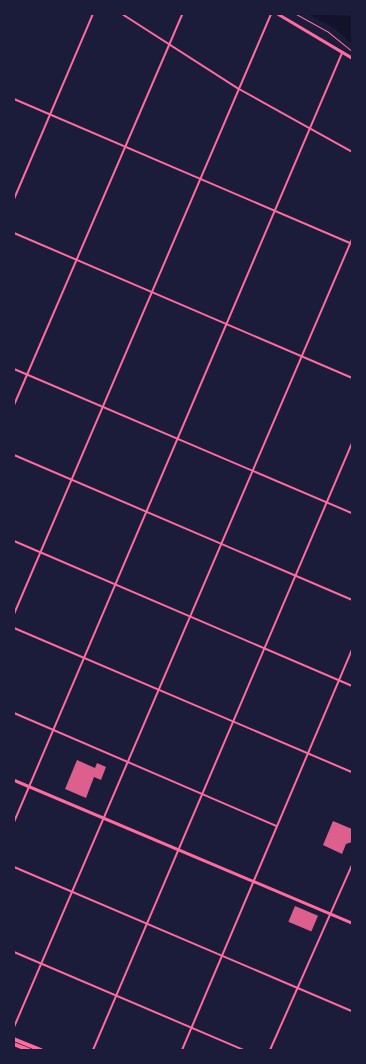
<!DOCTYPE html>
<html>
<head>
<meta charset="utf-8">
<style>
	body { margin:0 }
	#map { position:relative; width:366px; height:1064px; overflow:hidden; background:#1b1b3a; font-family:Signika,sans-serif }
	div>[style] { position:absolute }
	.water>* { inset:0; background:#12122b }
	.building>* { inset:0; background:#dd5f8e; transform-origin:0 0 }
	.path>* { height:1px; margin:-0.5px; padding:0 0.5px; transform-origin:0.5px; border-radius:0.5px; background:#ff6b9d }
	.minor>* { height:2px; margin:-1px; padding:0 1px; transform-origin:1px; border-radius:1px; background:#ff6b9d }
	.tertiary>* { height:3px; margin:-1.5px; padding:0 1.5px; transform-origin:1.5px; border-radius:1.5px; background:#ff6b9d }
	.trunk>* { height:3.5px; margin:-1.75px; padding:0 1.75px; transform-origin:1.75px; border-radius:1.75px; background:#ff6b9d }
	span { translate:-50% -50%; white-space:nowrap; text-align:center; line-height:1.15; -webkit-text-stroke:4px #1b1b3a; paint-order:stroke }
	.frame { position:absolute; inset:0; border:15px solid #1b1b3a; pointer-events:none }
</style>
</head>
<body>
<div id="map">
	<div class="water">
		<div style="clip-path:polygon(308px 14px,352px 16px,352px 44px,334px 28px)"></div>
	</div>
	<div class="building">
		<div style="clip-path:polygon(77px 760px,95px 768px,97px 763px,106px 767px,101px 780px,94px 777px,86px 798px,65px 789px)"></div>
		<div style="clip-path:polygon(333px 821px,352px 829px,352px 842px,346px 844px,342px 854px,323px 845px)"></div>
		<div style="left:295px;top:906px;width:25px;height:17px;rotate:23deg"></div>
	</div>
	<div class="path">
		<div style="left:296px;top:14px;width:35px;rotate:29deg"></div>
		<div style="left:327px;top:31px;width:32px;rotate:39deg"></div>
	</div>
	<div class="minor">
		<div style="left:122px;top:14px;width:139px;rotate:32.7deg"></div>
		<div style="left:239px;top:89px;width:129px;rotate:29.1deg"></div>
		<div style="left:14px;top:99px;width:368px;rotate:23.2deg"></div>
		<div style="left:14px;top:199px;width:201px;rotate:-66.9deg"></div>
		<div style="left:14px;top:233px;width:368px;rotate:23.2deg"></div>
		<div style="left:14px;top:369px;width:367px;rotate:23.1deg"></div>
		<div style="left:14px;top:405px;width:426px;rotate:-66.7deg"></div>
		<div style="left:14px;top:455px;width:368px;rotate:23.2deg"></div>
		<div style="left:14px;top:541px;width:368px;rotate:23.2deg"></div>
		<div style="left:14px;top:614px;width:653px;rotate:-66.81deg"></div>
		<div style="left:14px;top:628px;width:367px;rotate:23.1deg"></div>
		<div style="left:14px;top:713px;width:286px;rotate:23.3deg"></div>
		<div style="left:14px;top:822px;width:836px;rotate:-66.9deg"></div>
		<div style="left:14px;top:867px;width:367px;rotate:23.1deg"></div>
		<div style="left:14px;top:952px;width:250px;rotate:23.1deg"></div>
		<div style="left:14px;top:1027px;width:857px;rotate:-66.78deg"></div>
		<div style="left:93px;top:1050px;width:660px;rotate:-66.89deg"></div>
		<div style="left:182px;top:1050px;width:435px;rotate:-67deg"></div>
		<div style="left:270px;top:1050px;width:202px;rotate:-66.1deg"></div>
	</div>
	<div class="tertiary">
		<div style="left:278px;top:14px;width:86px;rotate:30.7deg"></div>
		<div style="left:14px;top:780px;width:367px;rotate:22.9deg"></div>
	</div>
	<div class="trunk">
		<div style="left:14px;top:1039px;width:29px;rotate:22deg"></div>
		<div style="left:14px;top:1044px;width:16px;rotate:22deg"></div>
	</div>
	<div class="frame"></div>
</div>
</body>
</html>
